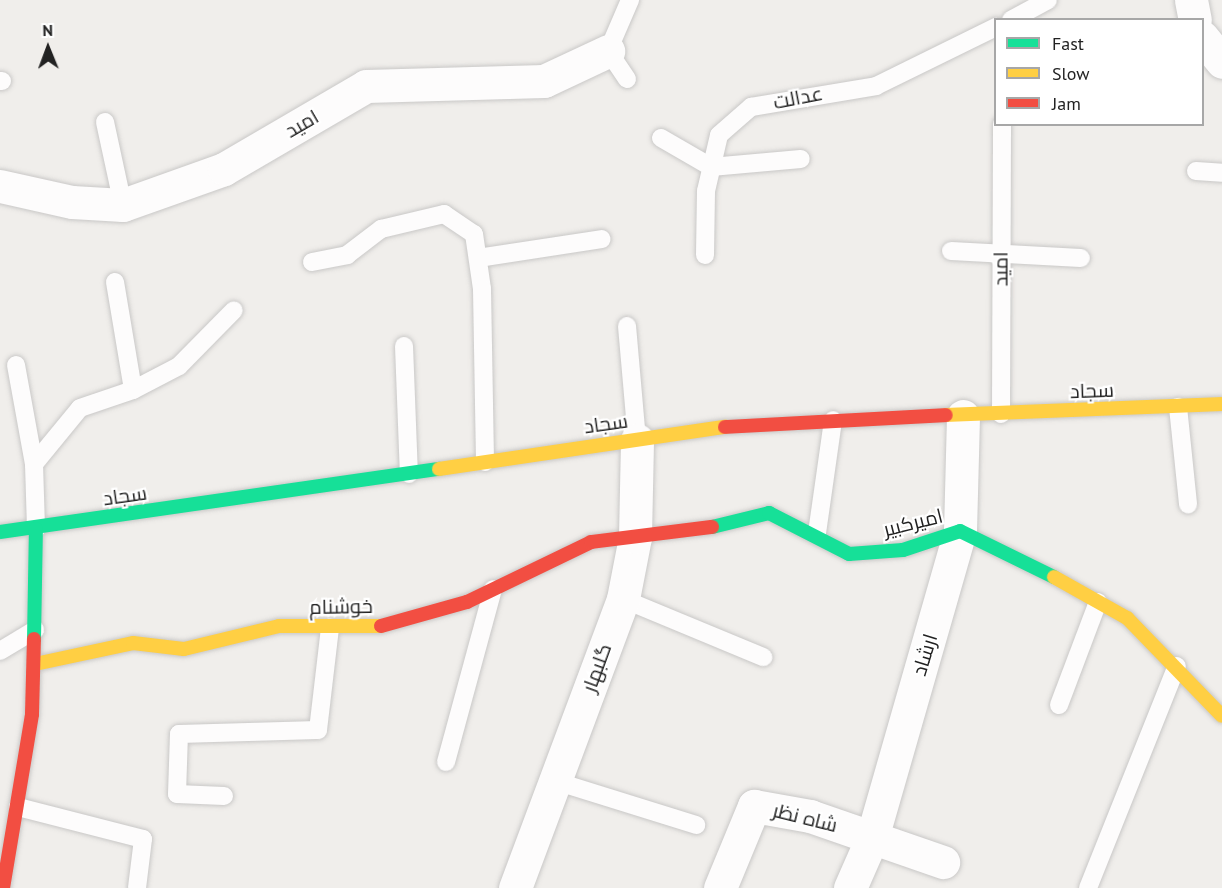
<!DOCTYPE html>
<html>
<head>
<meta charset="utf-8">
<style>
	body { margin:0 }
	#map { position:relative; width:1222px; height:888px; overflow:hidden; background:#f0eeeb; font-family:"PT Sans",Cairo,sans-serif }
	div>[style] { position:absolute }
	.roads { filter:drop-shadow(0 0 2px #c9c8c7) drop-shadow(0 0 2px #c9c8c7) }
	.lane>* { height:18px; margin:-9px; padding:0 9px; transform-origin:9px; border-radius:9px; background:#fdfcfc }
	.street>* { height:33px; margin:-16.5px; padding:0 16.5px; transform-origin:16.5px; border-radius:16.5px; background:#fdfcfc }
	.fast>* { height:14px; margin:-7px; padding:0 7px; transform-origin:7px; border-radius:7px; background:#16e098 }
	.slow>* { height:14px; margin:-7px; padding:0 7px; transform-origin:7px; border-radius:7px; background:#ffcf43 }
	.jam>* { height:14px; margin:-7px; padding:0 7px; transform-origin:7px; border-radius:7px; background:#f24e42 }
	span { translate:-50% -50%; white-space:nowrap; text-align:center; line-height:1.15; -webkit-text-stroke:4.5px #fff; paint-order:stroke }
	.street-label { font-size:20px; color:#222 }
	.legend { position:absolute; left:994px; top:18px; width:210px; height:108px; box-sizing:border-box; background:#fff; border:2px solid #a7a7a7; margin:0; padding:8px 10px; list-style:none; font-size:18px; color:#222 }
	.legend li { display:flex; align-items:center; gap:12px; height:30px }
	.legend b { width:30px; border:2px solid #a7a7a7 }
	.north { position:absolute; left:18px; top:18px; width:60px; height:60px; -webkit-text-stroke:4px #fff; paint-order:stroke; rotate:359deg; font-size:16px; font-weight:700; line-height:24px; text-align:center; color:#222 }
	.north::after { content:''; display:block; margin:auto; width:21px; height:27px; background:#222; clip-path:polygon(50% 0,100% 100%,50% 72%,0 100%) }
</style>
</head>
<body>
<div id="map">
	<div class="roads">
		<div class="lane">
			<div style="left:1011px;top:20px;width:42px;rotate:-28.4deg"></div>
			<div style="left:627px;top:79px;width:34px;rotate:-124deg"></div>
			<div style="left:608px;top:51px;width:56px;rotate:-66.7deg"></div>
			<div style="left:0;top:81px;width:2px"></div>
			<div style="left:105px;top:122px;width:85px;rotate:77.8deg"></div>
			<div style="left:661px;top:138px;width:58px;rotate:30.1deg"></div>
			<div style="left:711px;top:167px;width:90px;rotate:-5.1deg"></div>
			<div style="left:1196px;top:171px;width:26px;rotate:4deg"></div>
			<div style="left:951px;top:251px;width:130px;rotate:3.1deg"></div>
			<div style="left:705px;top:255px;width:64px;rotate:-89.1deg"></div>
			<div style="left:706px;top:191px;width:57px;rotate:-76.9deg"></div>
			<div style="left:719px;top:135px;width:43px;rotate:-41.2deg"></div>
			<div style="left:751px;top:107px;width:127px;rotate:-9.5deg"></div>
			<div style="left:876px;top:86px;width:134px;rotate:-26.2deg"></div>
			<div style="left:478px;top:258px;width:125px;rotate:-8.7deg"></div>
			<div style="left:312px;top:262px;width:36px;rotate:-11deg"></div>
			<div style="left:347px;top:255px;width:43px;rotate:-37.4deg"></div>
			<div style="left:381px;top:229px;width:65px;rotate:-13.4deg"></div>
			<div style="left:444px;top:214px;width:36px;rotate:34deg"></div>
			<div style="left:474px;top:234px;width:56px;rotate:81.7deg"></div>
			<div style="left:482px;top:289px;width:173px;rotate:89deg"></div>
			<div style="left:115px;top:282px;width:109px;rotate:80.5deg"></div>
			<div style="left:627px;top:326px;width:114px;rotate:85deg"></div>
			<div style="left:404px;top:346px;width:128px;rotate:87.8deg"></div>
			<div style="left:16px;top:365px;width:101px;rotate:79.7deg"></div>
			<div style="left:34px;top:464px;width:65px;rotate:88.2deg"></div>
			<div style="left:1178px;top:407px;width:98px;rotate:84.1deg"></div>
			<div style="left:1001px;top:414px;width:290px;rotate:-89.8deg"></div>
			<div style="left:34px;top:464px;width:72px;rotate:-50.6deg"></div>
			<div style="left:80px;top:408px;width:56px;rotate:-18.8deg"></div>
			<div style="left:133px;top:390px;width:52px;rotate:-27.6deg"></div>
			<div style="left:179px;top:366px;width:78px;rotate:-45.5deg"></div>
			<div style="left:817px;top:533px;width:114px;rotate:-81.9deg"></div>
			<div style="left:623px;top:599px;width:152px;rotate:22.5deg"></div>
			<div style="left:0;top:651px;width:41px;rotate:-31deg"></div>
			<div style="left:1059px;top:705px;width:110px;rotate:-69.3deg"></div>
			<div style="left:446px;top:762px;width:179px;rotate:-74.8deg"></div>
			<div style="left:555px;top:781px;width:148px;rotate:17.3deg"></div>
			<div style="left:224px;top:796px;width:47px;rotate:-177.6deg"></div>
			<div style="left:177px;top:794px;width:60px;rotate:-88.1deg"></div>
			<div style="left:179px;top:734px;width:139px;rotate:-1.6deg"></div>
			<div style="left:318px;top:730px;width:103px;rotate:-83.3deg"></div>
			<div style="left:18px;top:807px;width:129px;rotate:14.4deg"></div>
			<div style="left:143px;top:839px;width:49px;rotate:97deg"></div>
			<div style="left:1088px;top:888px;width:239px;rotate:-68.2deg"></div>
		</div>
		<div class="street">
			<div style="left:1191px;top:0;width:20px;rotate:79deg"></div>
			<div style="left:1202px;top:37px;width:32px;rotate:51deg"></div>
			<div style="left:0;top:186px;width:74px;rotate:12.5deg"></div>
			<div style="left:72px;top:202px;width:51px;rotate:3.4deg"></div>
			<div style="left:123px;top:205px;width:107px;rotate:-19.6deg"></div>
			<div style="left:224px;top:169px;width:164px;rotate:-30.3deg"></div>
			<div style="left:366px;top:86px;width:178px;rotate:-1.6deg"></div>
			<div style="left:544px;top:81px;width:71px;rotate:-25.1deg"></div>
			<div style="left:515px;top:888px;width:309px;rotate:-69.5deg"></div>
			<div style="left:623px;top:599px;width:63px;rotate:-79deg"></div>
			<div style="left:635px;top:537px;width:97px;rotate:-88.8deg"></div>
			<div style="left:720px;top:888px;width:89px;rotate:-67.5deg"></div>
			<div style="left:754px;top:806px;width:57px;rotate:10.1deg"></div>
			<div style="left:810px;top:816px;width:141px;rotate:19.1deg"></div>
			<div style="left:850px;top:888px;width:55px;rotate:-66.3deg"></div>
			<div style="left:872px;top:838px;width:319px;rotate:-74deg"></div>
			<div style="left:960px;top:531px;width:115px;rotate:-88.5deg"></div>
		</div>
		<div class="fast">
			<div style="left:712px;top:527px;width:59px;rotate:-13.8deg"></div>
			<div style="left:769px;top:513px;width:90px;rotate:27.1deg"></div>
			<div style="left:849px;top:554px;width:54px;rotate:-4.2deg"></div>
			<div style="left:903px;top:550px;width:60px;rotate:-18.4deg"></div>
			<div style="left:960px;top:531px;width:105px;rotate:26.1deg"></div>
			<div style="left:0;top:532px;width:443px;rotate:-8.2deg"></div>
			<div style="left:34px;top:639px;width:110px;rotate:-89deg"></div>
		</div>
		<div class="slow">
			<div style="left:946px;top:415px;width:276px;rotate:-2.3deg"></div>
			<div style="left:439px;top:469px;width:289px;rotate:-8.4deg"></div>
			<div style="left:1054px;top:577px;width:84px;rotate:29.3deg"></div>
			<div style="left:1127px;top:618px;width:136px;rotate:45.9deg"></div>
			<div style="left:35px;top:664px;width:100px;rotate:-12.1deg"></div>
			<div style="left:133px;top:643px;width:51px;rotate:6.7deg"></div>
			<div style="left:184px;top:649px;width:98px;rotate:-13.6deg"></div>
			<div style="left:279px;top:626px;width:102px"></div>
		</div>
		<div class="jam">
			<div style="left:725px;top:427px;width:221px;rotate:-3.1deg"></div>
			<div style="left:381px;top:626px;width:89px;rotate:-15.6deg"></div>
			<div style="left:467px;top:602px;width:138px;rotate:-25.8deg"></div>
			<div style="left:591px;top:542px;width:122px;rotate:-7.1deg"></div>
			<div style="left:3px;top:888px;width:176px;rotate:-80.5deg"></div>
			<div style="left:32px;top:714px;width:75px;rotate:-88.5deg"></div>
		</div>
	</div>
	<div class="street-label">
		<span style="left:798px;top:98px;rotate:-11deg">عدالت</span>
		<span style="left:302px;top:124px;rotate:-30deg">امید</span>
		<span style="left:1001px;top:269px;rotate:-90deg">امید</span>
		<span style="left:1092px;top:391px;rotate:-2deg">سجاد</span>
		<span style="left:606px;top:424px;rotate:-8deg">سجاد</span>
		<span style="left:125px;top:496px;rotate:-8deg">سجاد</span>
		<span style="left:913px;top:523px;rotate:-14deg">امیرکبیر</span>
		<span style="left:341px;top:607px;rotate:-1deg">خوشنام</span>
		<span style="left:925px;top:655px;rotate:-73deg">ارشاد</span>
		<span style="left:597px;top:668px;rotate:-70deg">گلبهار</span>
		<span style="left:805px;top:818px;rotate:14deg">شاه نظر</span>
	</div>
	<ul class="legend">
	<li><b style="height:8px;background:#16e098"></b>Fast</li>
	<li><b style="height:8px;background:#ffcf43"></b>Slow</li>
	<li><b style="height:8px;background:#f24e42"></b>Jam</li>
	</ul>
	<div class="north">N</div>
</div>
</body>
</html>
